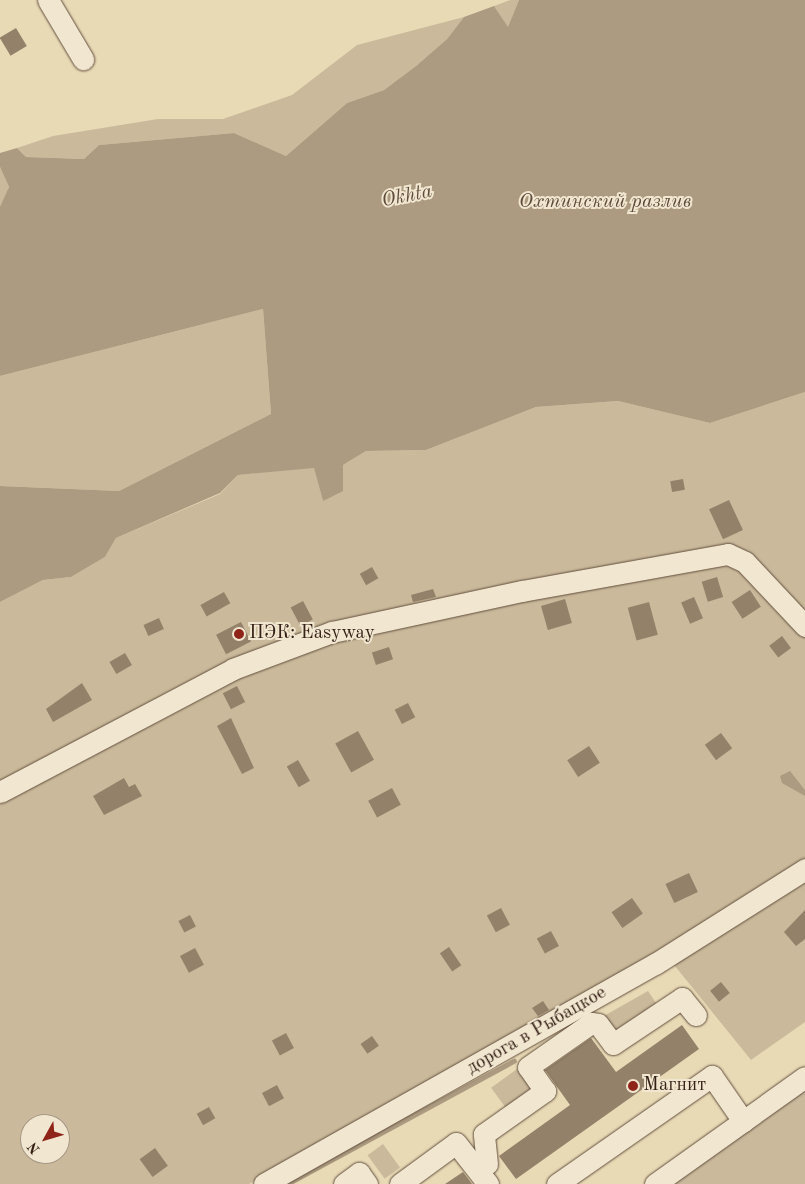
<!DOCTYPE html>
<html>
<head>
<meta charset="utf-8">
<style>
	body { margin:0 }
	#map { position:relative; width:805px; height:1184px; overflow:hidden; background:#e9dab6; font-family:"Old Standard TT",serif }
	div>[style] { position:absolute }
	.green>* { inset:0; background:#caba9b; transform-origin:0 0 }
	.water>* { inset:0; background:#ac9b80 }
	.stream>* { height:4.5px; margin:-2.25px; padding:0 2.25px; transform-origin:2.25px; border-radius:2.25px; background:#ac9b80 }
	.building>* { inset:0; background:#938169; transform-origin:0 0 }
	.roads { filter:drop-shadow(0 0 1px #624e3e) drop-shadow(0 0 1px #624e3e) }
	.minor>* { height:21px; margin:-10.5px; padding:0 10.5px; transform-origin:10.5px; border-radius:10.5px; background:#f1e7d0 }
	.dots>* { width:14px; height:14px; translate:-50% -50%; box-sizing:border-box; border:2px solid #f1e7d0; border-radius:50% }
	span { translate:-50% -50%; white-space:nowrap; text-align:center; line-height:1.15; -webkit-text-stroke:4px #f1e7d0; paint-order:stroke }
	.poi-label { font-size:19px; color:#352016 }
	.left { translate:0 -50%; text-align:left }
	.street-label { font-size:19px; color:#352016 }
	.water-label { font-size:20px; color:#5f4b3b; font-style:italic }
	.north { position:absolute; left:20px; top:1114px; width:50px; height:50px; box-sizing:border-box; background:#f1e7d0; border:1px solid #a69786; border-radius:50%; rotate:231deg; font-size:14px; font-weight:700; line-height:20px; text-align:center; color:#352016 }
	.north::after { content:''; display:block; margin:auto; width:18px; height:22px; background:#8f2418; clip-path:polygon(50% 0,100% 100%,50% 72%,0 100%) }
</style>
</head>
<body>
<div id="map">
	<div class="green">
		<div style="clip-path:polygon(510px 0,519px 0,508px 28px,494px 6px)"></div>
		<div style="clip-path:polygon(464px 17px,447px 39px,416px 66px,384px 90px,347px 103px,286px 156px,234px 133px,99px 145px,84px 159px,26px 157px,17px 148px,53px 136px,158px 119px,223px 119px,292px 95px,357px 45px)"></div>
		<div style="clip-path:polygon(0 167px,9px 187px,3px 207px,0 207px)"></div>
		<div style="clip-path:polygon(263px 309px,271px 414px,119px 491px,0 486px,0 376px)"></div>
		<div style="clip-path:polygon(evenodd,805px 392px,805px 1022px,751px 1060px,662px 950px,249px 1184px,0 1184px,0 602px,43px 580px,71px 577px,105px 557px,116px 538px,220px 494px,238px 475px,314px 467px,323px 501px,343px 465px,366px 451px,426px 450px,536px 407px,618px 401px,710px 423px,805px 392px,30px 1124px,60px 1124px,60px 1154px,30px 1154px,30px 1124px)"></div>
		<div style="clip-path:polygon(648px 991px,656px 1003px,614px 1033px,602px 1017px)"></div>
		<div style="left:517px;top:1069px;width:26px;height:32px;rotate:54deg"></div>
		<div style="clip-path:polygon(805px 1089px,805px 1184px,673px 1184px)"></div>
		<div style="left:383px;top:1144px;width:29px;height:19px;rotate:54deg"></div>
	</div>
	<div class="water">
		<div style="clip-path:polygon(519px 0,805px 0,805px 392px,710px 423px,618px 401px,536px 407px,426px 450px,366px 451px,343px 465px,343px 491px,323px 501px,314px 468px,238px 475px,220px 493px,116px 538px,105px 557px,71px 577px,43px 580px,0 602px,0 486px,119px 491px,271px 414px,263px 309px,0 376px,0 207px,9px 187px,0 167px,0 153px,17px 148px,26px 157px,84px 159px,99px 145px,234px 133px,286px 156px,347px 103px,384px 90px,416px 66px,447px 39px,464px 17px,494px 6px,508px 27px)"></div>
		<div style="clip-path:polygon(790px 771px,805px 790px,805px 796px,782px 783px,780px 776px)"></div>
	</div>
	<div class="stream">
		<div style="left:287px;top:1184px;width:258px;rotate:-28.5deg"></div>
	</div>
	<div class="building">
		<div style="left:16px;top:28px;width:21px;height:19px;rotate:59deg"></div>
		<div style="left:683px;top:479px;width:11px;height:13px;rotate:80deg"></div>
		<div style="left:729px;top:500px;width:33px;height:22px;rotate:65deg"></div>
		<div style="left:372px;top:567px;width:13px;height:14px;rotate:61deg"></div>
		<div style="left:717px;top:577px;width:21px;height:16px;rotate:73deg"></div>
		<div style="clip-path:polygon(433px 589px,436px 597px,413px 602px,411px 595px)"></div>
		<div style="left:750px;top:590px;width:20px;height:22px;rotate:57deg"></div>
		<div style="left:224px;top:592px;width:13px;height:27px;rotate:61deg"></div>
		<div style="left:694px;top:597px;width:23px;height:14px;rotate:67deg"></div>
		<div style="left:565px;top:599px;width:25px;height:25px;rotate:74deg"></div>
		<div style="left:303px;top:601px;width:21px;height:14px;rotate:62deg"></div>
		<div style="left:649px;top:602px;width:34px;height:22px;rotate:75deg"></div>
		<div style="left:159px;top:618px;width:12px;height:17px;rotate:66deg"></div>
		<div style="left:241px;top:622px;width:22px;height:28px;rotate:63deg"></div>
		<div style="left:782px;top:636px;width:15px;height:16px;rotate:53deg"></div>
		<div style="left:389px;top:647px;width:13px;height:18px;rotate:72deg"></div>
		<div style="left:125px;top:653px;width:14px;height:18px;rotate:60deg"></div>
		<div style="clip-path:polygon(82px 683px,92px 700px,53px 722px,46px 709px)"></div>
		<div style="left:237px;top:686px;width:18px;height:16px;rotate:63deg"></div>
		<div style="left:408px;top:703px;width:16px;height:15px;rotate:63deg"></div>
		<div style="clip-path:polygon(231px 718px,254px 768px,242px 774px,217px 726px)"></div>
		<div style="left:358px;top:731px;width:33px;height:26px;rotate:61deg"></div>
		<div style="left:721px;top:733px;width:19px;height:20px;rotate:54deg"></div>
		<div style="left:589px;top:746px;width:20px;height:26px;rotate:57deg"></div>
		<div style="left:298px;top:760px;width:24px;height:13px;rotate:60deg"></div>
		<div style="clip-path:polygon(124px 778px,129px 787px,135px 784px,142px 796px,104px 815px,93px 796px)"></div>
		<div style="left:392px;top:788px;width:19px;height:27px;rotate:62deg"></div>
		<div style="left:689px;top:873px;width:21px;height:26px;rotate:65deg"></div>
		<div style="left:632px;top:898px;width:19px;height:25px;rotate:55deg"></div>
		<div style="left:501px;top:908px;width:19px;height:16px;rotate:62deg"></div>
		<div style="clip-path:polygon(805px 910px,805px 939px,796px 946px,784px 932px)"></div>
		<div style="left:190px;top:915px;width:13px;height:13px;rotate:63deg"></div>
		<div style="left:551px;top:931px;width:17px;height:16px;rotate:62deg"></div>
		<div style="left:449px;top:947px;width:22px;height:11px;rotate:56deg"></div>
		<div style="left:195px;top:948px;width:19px;height:17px;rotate:62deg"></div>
		<div style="left:721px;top:982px;width:14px;height:14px;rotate:51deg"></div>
		<div style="clip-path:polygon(543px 1001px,549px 1010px,538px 1016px,532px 1008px)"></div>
		<div style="clip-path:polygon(682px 1025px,699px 1049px,516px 1179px,499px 1156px,570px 1105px,545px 1070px,591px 1038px,616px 1072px)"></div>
		<div style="left:286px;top:1033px;width:17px;height:16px;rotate:62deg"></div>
		<div style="left:372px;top:1036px;width:12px;height:14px;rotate:55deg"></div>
		<div style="left:277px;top:1085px;width:15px;height:17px;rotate:62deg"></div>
		<div style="left:209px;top:1107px;width:13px;height:14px;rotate:61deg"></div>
		<div style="left:155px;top:1148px;width:22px;height:19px;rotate:54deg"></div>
		<div style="clip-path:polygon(463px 1172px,472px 1184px,445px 1184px)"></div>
	</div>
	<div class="roads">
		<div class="minor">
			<div style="left:48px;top:0;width:69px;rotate:59.3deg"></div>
			<div style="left:0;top:792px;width:263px;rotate:-27.8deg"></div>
			<div style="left:233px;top:669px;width:106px;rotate:-20.5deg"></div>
			<div style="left:332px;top:632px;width:194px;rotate:-12.2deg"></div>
			<div style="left:522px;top:591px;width:209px;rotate:-10.2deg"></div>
			<div style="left:728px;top:554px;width:19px;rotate:25deg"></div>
			<div style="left:745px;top:562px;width:88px;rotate:46.8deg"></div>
			<div style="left:487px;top:1164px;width:30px;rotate:-96deg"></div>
			<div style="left:484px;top:1134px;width:75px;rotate:-35.2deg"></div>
			<div style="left:545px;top:1091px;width:29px;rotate:-125deg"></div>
			<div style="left:528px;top:1067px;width:77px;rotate:-34.9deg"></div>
			<div style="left:591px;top:1023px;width:7px;rotate:8deg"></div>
			<div style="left:598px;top:1024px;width:25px;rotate:53deg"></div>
			<div style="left:613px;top:1044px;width:83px;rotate:-33.7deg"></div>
			<div style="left:682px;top:998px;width:22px;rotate:51deg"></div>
			<div style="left:264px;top:1184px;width:449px;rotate:-29.4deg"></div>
			<div style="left:655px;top:964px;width:178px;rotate:-32.3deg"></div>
			<div style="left:344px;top:1184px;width:19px;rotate:-36deg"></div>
			<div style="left:359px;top:1173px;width:14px;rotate:54deg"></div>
			<div style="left:400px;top:1184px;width:69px;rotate:-36.2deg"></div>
			<div style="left:456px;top:1143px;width:52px;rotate:52deg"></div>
			<div style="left:557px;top:1184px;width:189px;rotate:-34.9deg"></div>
			<div style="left:712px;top:1076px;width:55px;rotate:55.4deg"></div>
			<div style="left:655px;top:1184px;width:184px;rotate:-35.5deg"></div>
		</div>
	</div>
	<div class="dots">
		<div style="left:239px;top:634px;background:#8f2418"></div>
		<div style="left:633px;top:1086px;background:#8f2418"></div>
	</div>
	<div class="poi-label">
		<span class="left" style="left:249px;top:634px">ПЭК: Easyway</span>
		<span class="left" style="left:643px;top:1086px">Магнит</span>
	</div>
	<div class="street-label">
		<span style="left:537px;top:1031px;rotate:-30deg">дорога в Рыбацкое</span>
	</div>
	<div class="water-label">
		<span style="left:407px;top:197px;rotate:-11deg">Okhta</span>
		<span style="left:605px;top:202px">Охтинский разлив</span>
	</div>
	<div class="north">N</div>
</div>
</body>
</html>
